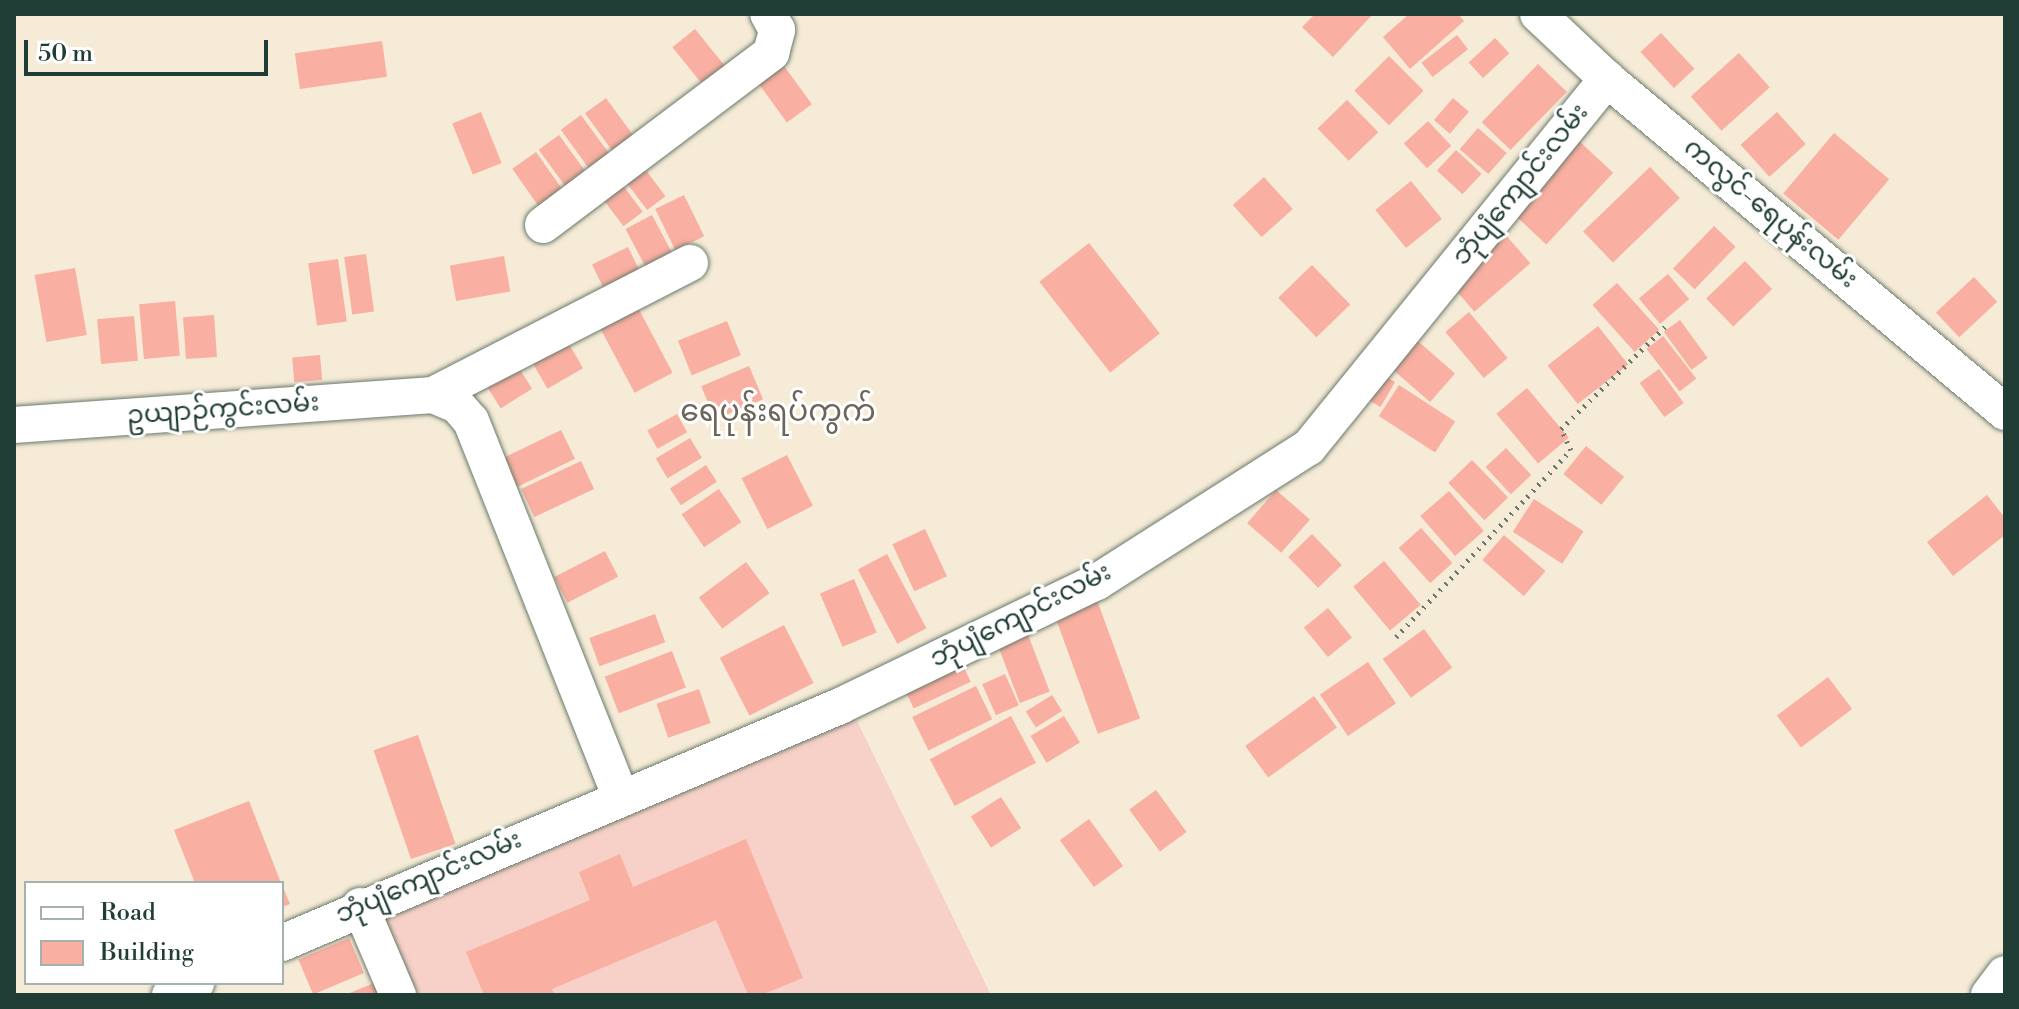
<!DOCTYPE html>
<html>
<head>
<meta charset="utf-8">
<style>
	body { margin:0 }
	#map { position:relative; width:2019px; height:1009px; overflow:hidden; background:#f5ebd6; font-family:"Libre Bodoni","Noto Sans Myanmar",serif }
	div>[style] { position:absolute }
	.built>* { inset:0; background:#f7d1c7 }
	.building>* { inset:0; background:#f9afa1; transform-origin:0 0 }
	.path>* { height:5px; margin-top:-2.5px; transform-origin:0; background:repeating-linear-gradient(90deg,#6a7a6d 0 2px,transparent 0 8px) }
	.roads { filter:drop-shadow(0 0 2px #6a7a6d) drop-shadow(0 0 2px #6a7a6d) }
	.minor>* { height:36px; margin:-18px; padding:0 18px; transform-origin:18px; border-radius:18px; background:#fff }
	span { translate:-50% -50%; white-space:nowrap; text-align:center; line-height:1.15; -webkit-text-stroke:6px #fff; paint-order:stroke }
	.street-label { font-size:26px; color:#1f3d34 }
	.quarter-label { font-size:30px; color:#6b655a }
	.frame { position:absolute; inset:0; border:16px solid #1f3d34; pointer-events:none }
	.legend { position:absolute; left:24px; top:881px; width:260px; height:104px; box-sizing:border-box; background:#fff; border:2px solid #a5b1ae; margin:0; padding:10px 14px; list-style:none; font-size:24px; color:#1f3d34 }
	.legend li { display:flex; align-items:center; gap:16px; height:40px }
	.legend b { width:40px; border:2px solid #a5b1ae }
	.scale { position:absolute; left:24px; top:40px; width:244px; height:36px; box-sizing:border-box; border:4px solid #1f3d34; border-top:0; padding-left:10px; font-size:24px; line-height:28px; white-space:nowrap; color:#1f3d34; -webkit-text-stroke:6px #fff; paint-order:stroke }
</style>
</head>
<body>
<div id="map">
	<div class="built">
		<div style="clip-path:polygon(855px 717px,991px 995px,418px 995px,381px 911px)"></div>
	</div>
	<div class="building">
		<div style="clip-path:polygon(1315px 14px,1373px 14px,1333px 57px,1302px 27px)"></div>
		<div style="clip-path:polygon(1409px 14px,1458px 14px,1464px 21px,1410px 69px,1383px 37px)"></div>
		<div style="left:695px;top:29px;width:57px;height:29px;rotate:51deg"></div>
		<div style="left:1661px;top:33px;width:49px;height:28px;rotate:47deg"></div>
		<div style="left:1457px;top:35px;width:18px;height:45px;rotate:52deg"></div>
		<div style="left:1495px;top:38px;width:21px;height:36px;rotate:47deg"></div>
		<div style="left:382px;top:41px;width:36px;height:88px;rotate:82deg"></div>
		<div style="left:1739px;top:53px;width:46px;height:65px;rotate:48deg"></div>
		<div style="left:1389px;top:56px;width:49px;height:49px;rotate:45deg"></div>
		<div style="left:779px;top:59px;width:56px;height:31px;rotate:54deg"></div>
		<div style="left:1538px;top:64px;width:40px;height:81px;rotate:44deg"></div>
		<div style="left:606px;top:98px;width:48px;height:26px;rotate:54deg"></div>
		<div style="left:1453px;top:98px;width:21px;height:29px;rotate:41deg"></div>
		<div style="left:1347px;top:100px;width:45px;height:41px;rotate:46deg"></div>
		<div style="left:481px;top:112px;width:55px;height:31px;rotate:68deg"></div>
		<div style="left:1777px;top:112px;width:43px;height:49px;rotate:48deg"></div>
		<div style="left:581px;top:115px;width:48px;height:25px;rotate:54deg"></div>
		<div style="left:1428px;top:121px;width:34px;height:33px;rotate:47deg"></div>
		<div style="left:1478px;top:128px;width:38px;height:28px;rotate:41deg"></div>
		<div style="left:1834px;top:133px;width:72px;height:79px;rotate:40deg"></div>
		<div style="left:559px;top:135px;width:46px;height:25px;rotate:54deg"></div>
		<div style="left:1578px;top:140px;width:48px;height:98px;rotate:43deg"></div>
		<div style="left:1456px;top:150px;width:35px;height:28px;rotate:43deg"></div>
		<div style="left:536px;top:152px;width:45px;height:29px;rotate:55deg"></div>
		<div style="left:639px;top:161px;width:44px;height:23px;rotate:53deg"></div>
		<div style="left:1650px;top:167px;width:43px;height:93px;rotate:46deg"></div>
		<div style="left:1264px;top:177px;width:43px;height:42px;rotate:48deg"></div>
		<div style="left:618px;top:179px;width:41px;height:24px;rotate:53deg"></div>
		<div style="left:1411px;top:181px;width:49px;height:46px;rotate:51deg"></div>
		<div style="left:684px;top:195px;width:46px;height:32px;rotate:64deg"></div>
		<div style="left:652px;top:215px;width:43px;height:30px;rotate:62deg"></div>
		<div style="left:1714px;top:226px;width:30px;height:59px;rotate:44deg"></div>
		<div style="left:1504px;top:233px;width:40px;height:74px;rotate:49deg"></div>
		<div style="left:1089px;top:243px;width:115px;height:63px;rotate:52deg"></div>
		<div style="left:628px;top:247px;width:28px;height:40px;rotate:64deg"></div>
		<div style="left:366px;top:254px;width:58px;height:22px;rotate:82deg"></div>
		<div style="left:504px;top:256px;width:36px;height:55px;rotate:80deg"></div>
		<div style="left:338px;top:259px;width:63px;height:30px;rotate:82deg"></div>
		<div style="left:1745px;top:261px;width:39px;height:54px;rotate:46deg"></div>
		<div style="left:1312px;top:265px;width:55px;height:47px;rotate:46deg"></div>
		<div style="left:75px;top:268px;width:68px;height:41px;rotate:80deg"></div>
		<div style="left:1668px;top:274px;width:33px;height:38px;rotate:50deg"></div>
		<div style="left:1974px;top:277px;width:34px;height:52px;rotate:47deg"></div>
		<div style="left:1617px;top:283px;width:63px;height:33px;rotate:48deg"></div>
		<div style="left:175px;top:301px;width:55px;height:36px;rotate:85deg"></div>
		<div style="left:635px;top:302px;width:80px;height:43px;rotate:62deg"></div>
		<div style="left:1469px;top:312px;width:60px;height:31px;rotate:50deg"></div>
		<div style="left:214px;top:315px;width:42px;height:31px;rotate:86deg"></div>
		<div style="left:134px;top:316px;width:45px;height:37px;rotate:85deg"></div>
		<div style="left:1680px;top:320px;width:47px;height:20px;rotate:54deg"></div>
		<div style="left:727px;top:321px;width:37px;height:53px;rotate:68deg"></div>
		<div style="left:1598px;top:326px;width:49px;height:64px;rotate:52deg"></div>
		<div style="left:1412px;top:336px;width:57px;height:38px;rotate:41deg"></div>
		<div style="left:1663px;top:336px;width:54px;height:21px;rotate:52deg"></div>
		<div style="left:565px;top:337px;width:36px;height:41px;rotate:60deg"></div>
		<div style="left:320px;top:355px;width:25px;height:28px;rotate:85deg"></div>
		<div style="left:514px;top:360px;width:34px;height:37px;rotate:58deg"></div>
		<div style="left:749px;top:366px;width:36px;height:52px;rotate:67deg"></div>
		<div style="left:1659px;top:369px;width:42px;height:24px;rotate:54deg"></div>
		<div style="left:1376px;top:371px;width:22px;height:29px;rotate:30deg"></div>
		<div style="left:1399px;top:385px;width:67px;height:37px;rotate:33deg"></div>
		<div style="left:1527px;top:388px;width:65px;height:40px;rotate:50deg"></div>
		<div style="left:677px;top:414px;width:21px;height:34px;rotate:61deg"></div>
		<div style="left:561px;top:430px;width:32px;height:64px;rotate:64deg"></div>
		<div style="left:690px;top:438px;width:23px;height:40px;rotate:59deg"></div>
		<div style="left:1586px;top:446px;width:49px;height:36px;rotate:39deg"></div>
		<div style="left:1506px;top:448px;width:37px;height:28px;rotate:47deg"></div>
		<div style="left:787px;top:455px;width:57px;height:51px;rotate:63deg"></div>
		<div style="left:1472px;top:460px;width:52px;height:33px;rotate:46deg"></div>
		<div style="left:581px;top:461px;width:31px;height:66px;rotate:65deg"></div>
		<div style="left:706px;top:465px;width:20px;height:43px;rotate:57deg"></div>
		<div style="left:719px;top:489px;width:40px;height:45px;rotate:56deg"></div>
		<div style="left:1276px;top:490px;width:45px;height:44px;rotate:41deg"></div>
		<div style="left:1449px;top:491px;width:53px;height:38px;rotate:49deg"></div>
		<div style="clip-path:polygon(1987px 495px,2005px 518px,2005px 535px,1953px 576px,1927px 542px)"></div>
		<div style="left:1534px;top:499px;width:59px;height:39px;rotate:33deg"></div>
		<div style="left:1421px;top:528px;width:47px;height:30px;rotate:48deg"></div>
		<div style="left:925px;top:529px;width:52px;height:36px;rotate:65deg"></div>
		<div style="left:1312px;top:534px;width:43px;height:33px;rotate:46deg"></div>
		<div style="left:1504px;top:535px;width:55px;height:33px;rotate:41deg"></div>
		<div style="left:605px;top:551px;width:29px;height:57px;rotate:63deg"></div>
		<div style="left:887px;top:554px;width:84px;height:33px;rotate:62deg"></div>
		<div style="left:1384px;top:561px;width:57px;height:40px;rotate:50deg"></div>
		<div style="left:746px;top:562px;width:39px;height:59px;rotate:53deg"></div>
		<div style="left:854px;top:579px;width:58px;height:37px;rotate:67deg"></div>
		<div style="left:1097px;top:600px;width:126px;height:45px;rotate:70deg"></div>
		<div style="left:1328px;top:608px;width:38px;height:31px;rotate:51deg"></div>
		<div style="left:655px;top:614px;width:30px;height:70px;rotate:70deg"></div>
		<div style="left:784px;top:625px;width:65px;height:72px;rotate:63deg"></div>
		<div style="left:1025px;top:627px;width:69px;height:32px;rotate:69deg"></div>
		<div style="left:1424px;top:629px;width:48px;height:51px;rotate:54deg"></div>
		<div style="left:672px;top:651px;width:39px;height:72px;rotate:69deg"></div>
		<div style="left:961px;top:661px;width:23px;height:63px;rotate:65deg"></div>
		<div style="left:1368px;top:662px;width:50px;height:58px;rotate:56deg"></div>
		<div style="left:1005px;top:674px;width:34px;height:25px;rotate:66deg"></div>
		<div style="left:1828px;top:677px;width:40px;height:64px;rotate:53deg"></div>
		<div style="left:976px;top:686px;width:37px;height:71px;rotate:64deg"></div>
		<div style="left:699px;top:689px;width:36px;height:45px;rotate:71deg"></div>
		<div style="left:1052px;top:695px;width:19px;height:31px;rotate:58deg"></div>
		<div style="left:1314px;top:696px;width:39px;height:85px;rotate:54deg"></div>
		<div style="left:1011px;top:716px;width:53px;height:92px;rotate:62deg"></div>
		<div style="left:1064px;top:716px;width:31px;height:39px;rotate:59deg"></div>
		<div style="left:418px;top:735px;width:115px;height:47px;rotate:71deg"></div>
		<div style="left:1156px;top:790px;width:52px;height:33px;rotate:54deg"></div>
		<div style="left:1001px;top:797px;width:37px;height:36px;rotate:57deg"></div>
		<div style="clip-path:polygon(249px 801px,281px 883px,195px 883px,174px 830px)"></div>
		<div style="left:1089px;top:819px;width:58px;height:36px;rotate:54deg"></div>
		<div style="clip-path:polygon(746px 839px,803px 978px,761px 995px,748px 995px,716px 920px,552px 989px,554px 995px,484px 995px,466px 952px,590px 900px,579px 872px,620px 854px,633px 887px)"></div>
		<div style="clip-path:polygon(282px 885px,290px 904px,282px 907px)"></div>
		<div style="left:349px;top:938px;width:38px;height:55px;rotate:67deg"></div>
		<div style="clip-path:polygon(379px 981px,385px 995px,345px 995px)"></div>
	</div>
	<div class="path">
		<div style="left:1396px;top:637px;width:256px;rotate:-46.9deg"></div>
		<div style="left:1571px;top:450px;width:23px;rotate:-115deg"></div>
		<div style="left:1561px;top:429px;width:150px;rotate:-44.5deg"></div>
	</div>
	<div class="roads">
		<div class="minor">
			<div style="left:1538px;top:14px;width:95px;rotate:43.3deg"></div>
			<div style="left:1607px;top:79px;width:519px;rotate:39.92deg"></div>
			<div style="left:543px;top:225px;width:286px;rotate:-37deg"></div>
			<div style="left:771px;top:53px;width:24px;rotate:-75deg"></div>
			<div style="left:777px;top:30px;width:18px;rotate:-119deg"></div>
			<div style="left:433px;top:395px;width:26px;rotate:23deg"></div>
			<div style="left:457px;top:405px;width:21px;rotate:49deg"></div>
			<div style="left:471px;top:421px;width:405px;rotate:68.3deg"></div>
			<div style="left:14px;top:425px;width:420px;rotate:-4.1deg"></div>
			<div style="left:433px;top:395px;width:289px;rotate:-27.2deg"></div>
			<div style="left:360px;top:906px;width:97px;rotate:66.9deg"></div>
			<div style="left:282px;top:943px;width:606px;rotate:-23.01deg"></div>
			<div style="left:840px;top:706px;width:285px;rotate:-25.8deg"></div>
			<div style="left:1097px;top:582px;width:251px;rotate:-32.5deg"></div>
			<div style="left:1309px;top:447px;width:474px;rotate:-51deg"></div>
			<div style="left:170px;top:995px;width:29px;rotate:-25deg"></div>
			<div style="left:1989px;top:995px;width:26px;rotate:-53deg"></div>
		</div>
	</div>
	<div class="street-label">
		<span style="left:1521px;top:185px;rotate:-51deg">ဘုံပျံကျောင်းလမ်း</span>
		<span style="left:1770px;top:214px;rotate:40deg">ကလွင်-ရေပုန်းလမ်း</span>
		<span style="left:223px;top:410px;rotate:-4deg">ဥယျာဉ်ကွင်းလမ်း</span>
		<span style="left:1021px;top:616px;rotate:-27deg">ဘုံပျံကျောင်းလမ်း</span>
		<span style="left:429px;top:878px;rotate:-23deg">ဘုံပျံကျောင်းလမ်း</span>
	</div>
	<div class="quarter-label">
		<span style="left:778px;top:412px">ရေပုန်းရပ်ကွက်</span>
	</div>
	<div class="frame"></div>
	<ul class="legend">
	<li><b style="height:10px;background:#fff"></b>Road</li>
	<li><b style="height:22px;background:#f9afa1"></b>Building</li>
	</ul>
	<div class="scale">50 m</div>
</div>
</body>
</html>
